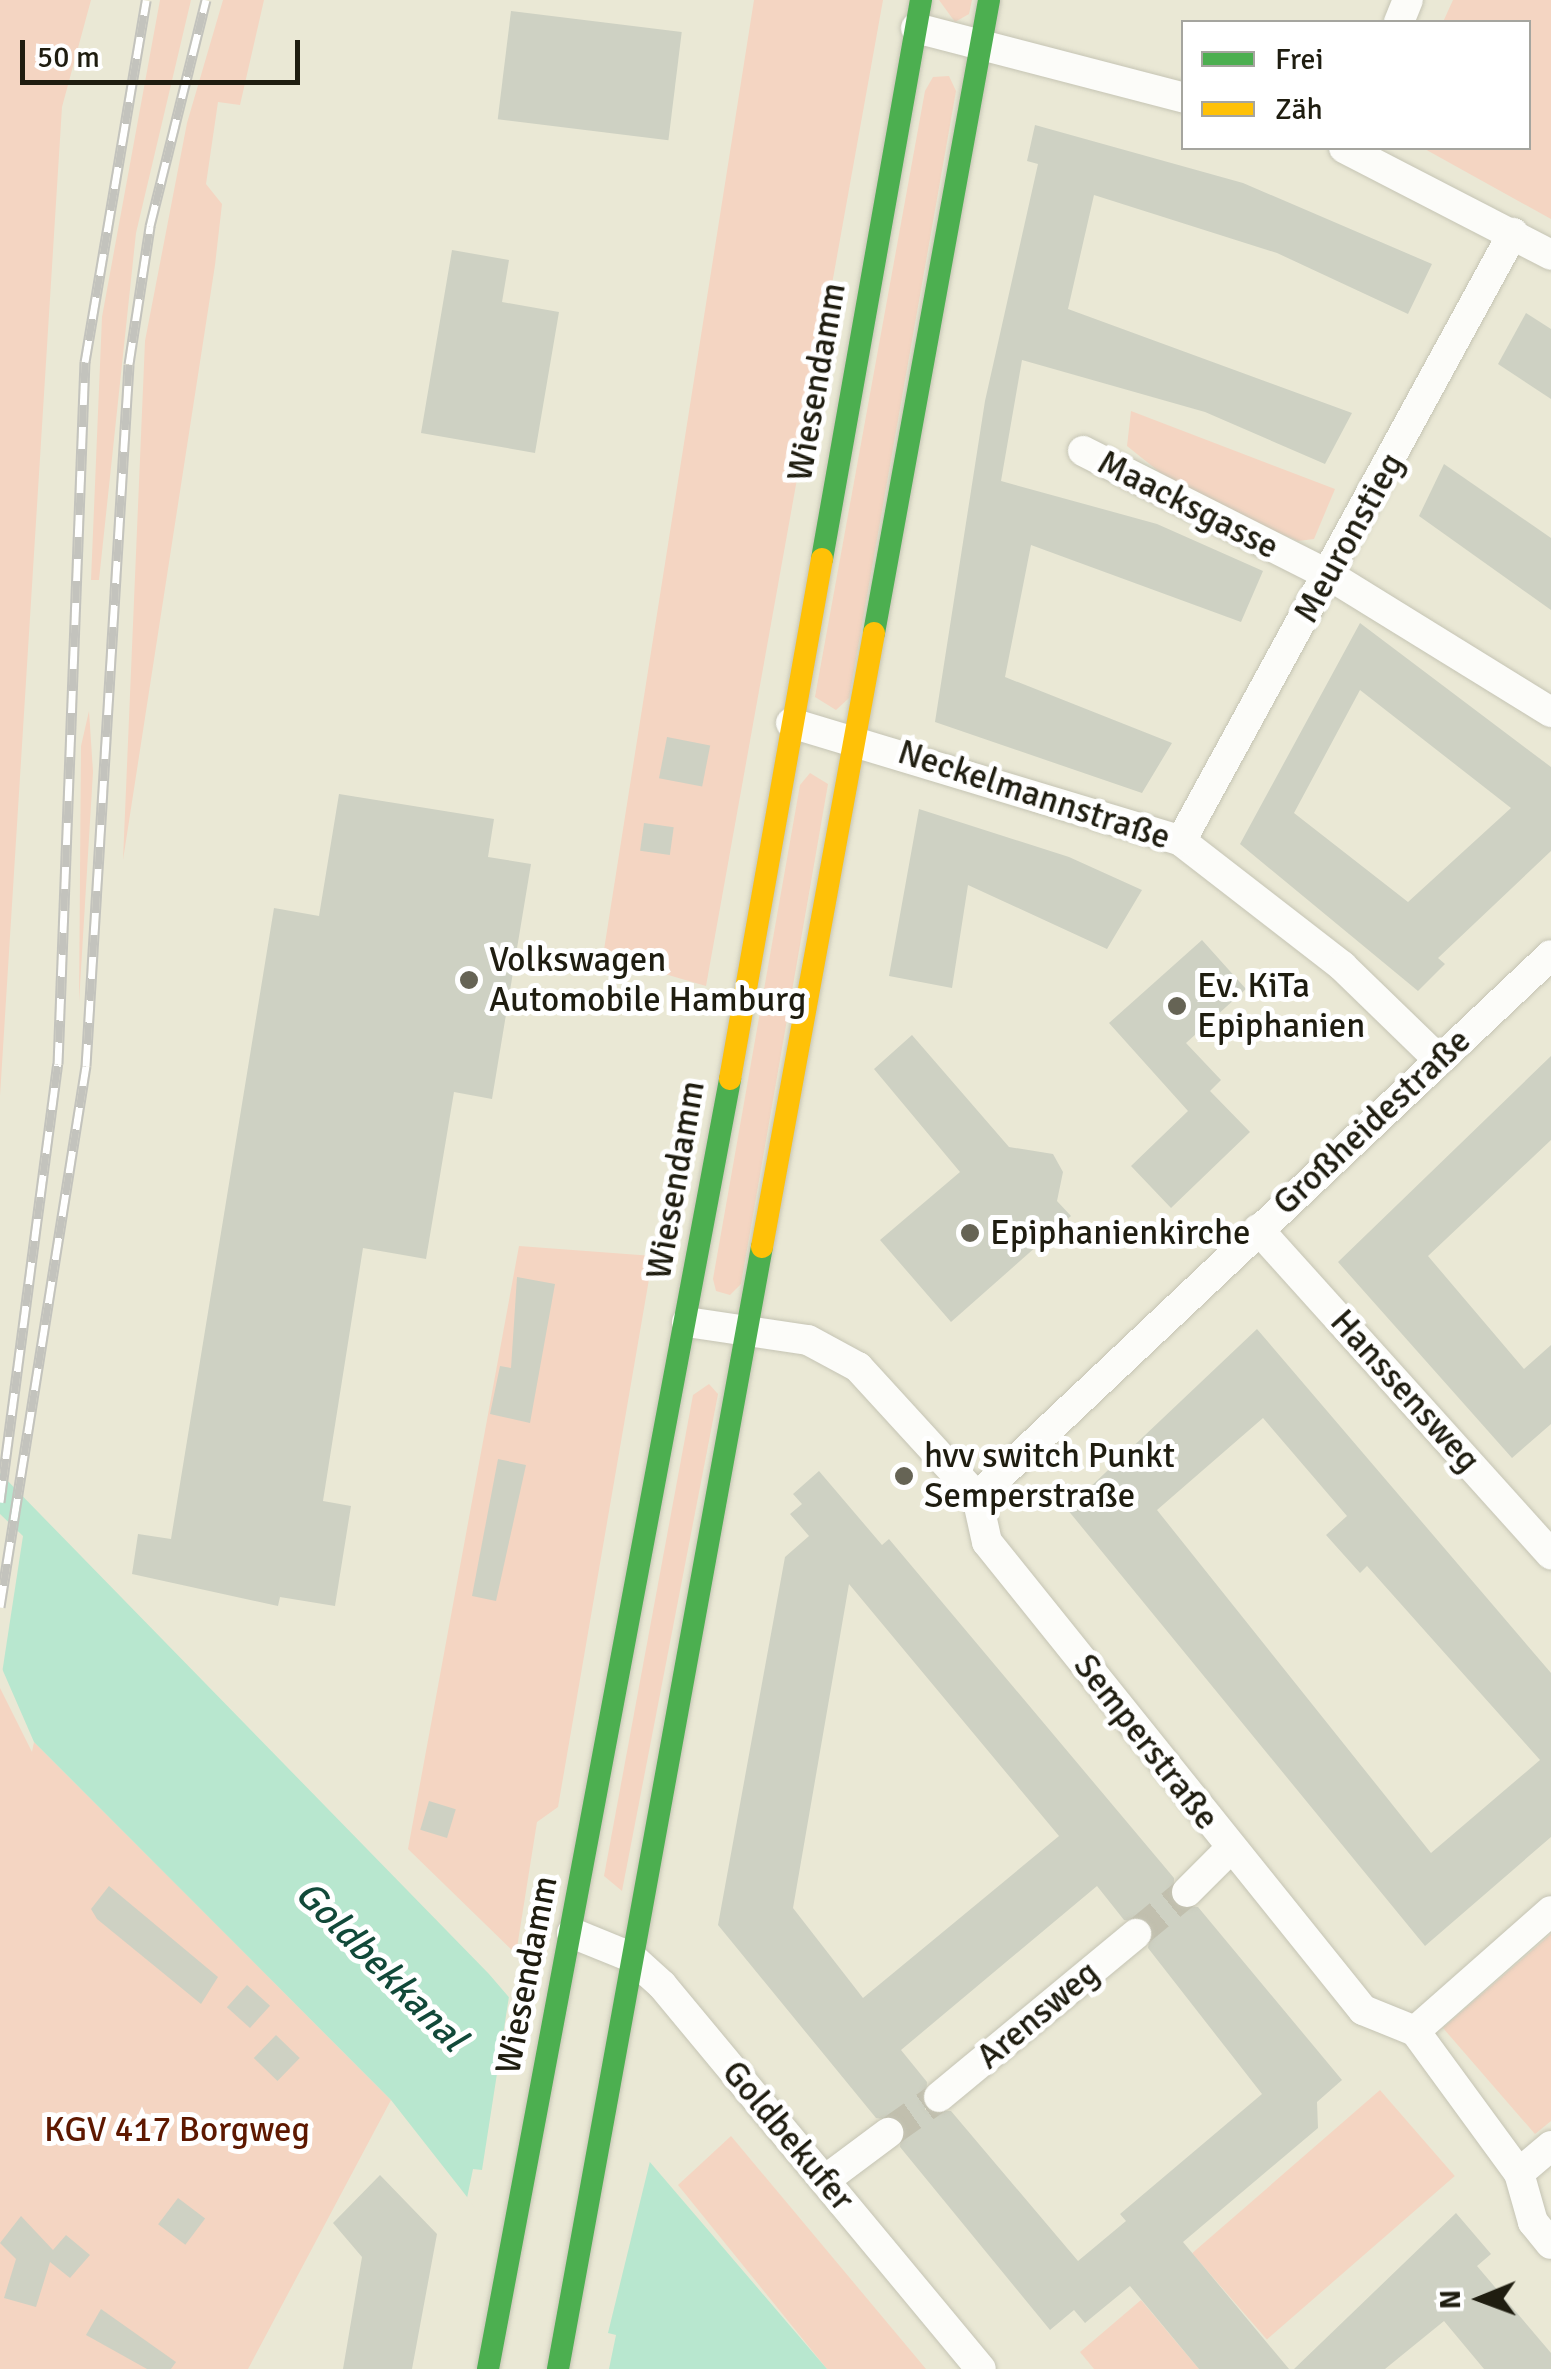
<!DOCTYPE html>
<html>
<head>
<meta charset="utf-8">
<style>
	body { margin:0 }
	#map { position:relative; width:1551px; height:2369px; overflow:hidden; background:#eae8d5; font-family:Signika,sans-serif }
	div>[style] { position:absolute }
	.green>* { inset:0; background:#f4d5c2; transform-origin:0 0 }
	.water>* { inset:0; background:#b8e7cf }
	.pier>* { inset:0; background:#eae8d5 }
	.building>* { inset:0; background:#ced1c3; transform-origin:0 0 }
	.street-tunnel>* { height:30px; margin-top:-15px; transform-origin:0; background:repeating-linear-gradient(90deg,#c1bfae 0 30px,transparent 0 45px) }
	.roads { filter:drop-shadow(0 0 2px #c5c4b4) drop-shadow(0 0 2px #c5c4b4) }
	.street>* { height:30px; margin:-15px; padding:0 15px; transform-origin:15px; border-radius:15px; background:#fcfcf9 }
	.fast>* { height:22px; margin:-11px; padding:0 11px; transform-origin:11px; border-radius:11px; background:#4caf50 }
	.slow>* { height:22px; margin:-11px; padding:0 11px; transform-origin:11px; border-radius:11px; background:#ffc107 }
	.rail>* { height:11px; margin-top:-5.5px; transform-origin:0; background:repeating-linear-gradient(90deg,#fff 0 22px,#c3c3bd 0 44px); box-sizing:border-box; border-block:2px solid #c3c3bd }
	.dots>* { width:28px; height:28px; translate:-50% -50%; box-sizing:border-box; border:5px solid #fff; border-radius:50% }
	span { translate:-50% -50%; white-space:nowrap; text-align:center; line-height:1.15; -webkit-text-stroke:10px #fff; paint-order:stroke }
	.street-label { font-size:35px; color:#1f1d10 }
	.poi-label { font-size:35px; color:#1f1d10 }
	.left { translate:0 -50%; text-align:left }
	.park-label { font-size:35px; color:#5e1800 }
	.water-label { font-size:38px; color:#114939; font-style:italic }
	.legend { position:absolute; left:1181px; top:20px; width:350px; height:130px; box-sizing:border-box; background:#fff; border:2px solid #a5a59f; margin:0; padding:12px 18px; list-style:none; font-size:30px; color:#1f1d10 }
	.legend li { display:flex; align-items:center; gap:20px; height:50px }
	.legend b { width:50px; border:2px solid #a5a59f }
	.north { position:absolute; left:1431px; top:2249px; width:100px; height:100px; -webkit-text-stroke:8px #fff; paint-order:stroke; rotate:269deg; font-size:28px; font-weight:700; line-height:40px; text-align:center; color:#1f1d10 }
	.north::after { content:''; display:block; margin:auto; width:35px; height:45px; background:#1f1d10; clip-path:polygon(50% 0,100% 100%,50% 72%,0 100%) }
	.scale { position:absolute; left:20px; top:40px; width:280px; height:45px; box-sizing:border-box; border:5px solid #1f1d10; border-top:0; padding-left:12px; font-size:30px; line-height:35px; white-space:nowrap; color:#1f1d10; -webkit-text-stroke:8px #fff; paint-order:stroke }
</style>
</head>
<body>
<div id="map">
	<div class="green">
		<div style="clip-path:polygon(0 0,91px 0,62px 107px,0 1096px)"></div>
		<div style="clip-path:polygon(160px 0,191px 0,136px 233px,99px 580px,91px 580px,102px 317px)"></div>
		<div style="clip-path:polygon(223px 0,264px 0,240px 105px,218px 102px,206px 184px,222px 204px,215px 265px,123px 860px,145px 341px,187px 123px)"></div>
		<div style="clip-path:polygon(754px 0,883px 0,706px 986px,603px 956px)"></div>
		<div style="clip-path:polygon(939px 0,972px 0,969px 14px,955px 22px)"></div>
		<div style="clip-path:polygon(1453px 0,1551px 0,1551px 219px,1423px 148px,1528px 148px,1528px 22px,1443px 22px)"></div>
		<div style="clip-path:polygon(949px 76px,956px 91px,849px 698px,836px 710px,815px 697px,925px 91px,933px 77px)"></div>
		<div style="clip-path:polygon(1131px 411px,1335px 489px,1314px 539px,1298px 541px,1187px 494px,1127px 446px)"></div>
		<div style="clip-path:polygon(89px 711px,93px 772px,79px 1002px,81px 746px)"></div>
		<div style="clip-path:polygon(810px 773px,828px 784px,741px 1284px,730px 1295px,716px 1291px,713px 1279px,800px 785px)"></div>
		<div style="clip-path:polygon(519px 1246px,653px 1256px,558px 1807px,537px 1822px,516px 1954px,408px 1849px)"></div>
		<div style="clip-path:polygon(709px 1384px,718px 1394px,622px 1891px,604px 1876px,693px 1395px)"></div>
		<div style="clip-path:polygon(0 1688px,32px 1752px,34px 1742px,391px 2100px,248px 2369px,0 2369px)"></div>
		<div style="clip-path:polygon(1551px 1934px,1551px 2121px,1535px 2134px,1443px 2028px)"></div>
		<div style="left:1380px;top:2090px;width:114px;height:249px;rotate:49deg"></div>
		<div style="clip-path:polygon(731px 2136px,926px 2369px,827px 2369px,678px 2185px)"></div>
		<div style="clip-path:polygon(1141px 2300px,1199px 2369px,1094px 2369px,1080px 2352px)"></div>
	</div>
	<div class="water">
		<div style="clip-path:polygon(0 1473px,489px 1974px,827px 2369px,602px 2369px,391px 2100px,34px 1742px,0 1664px)"></div>
	</div>
	<div class="pier">
		<div style="clip-path:polygon(0 1514px,23px 1536px,1px 1680px,0 1676px)"></div>
		<div style="clip-path:polygon(510px 1990px,653px 2149px,608px 2333px,616px 2335px,609px 2369px,596px 2369px,467px 2198px,473px 2169px,482px 2170px)"></div>
	</div>
	<div class="building">
		<div style="left:511px;top:11px;width:172px;height:109px;rotate:7deg"></div>
		<div style="clip-path:polygon(1035px 125px,1243px 183px,1432px 264px,1408px 314px,1277px 253px,1094px 195px,1068px 309px,1352px 413px,1325px 464px,1205px 412px,1022px 360px,1001px 481px,1157px 524px,1263px 571px,1241px 622px,1031px 545px,1005px 677px,1172px 743px,1142px 793px,935px 722px,985px 401px,1038px 164px,1027px 161px)"></div>
		<div style="clip-path:polygon(452px 250px,509px 260px,502px 302px,559px 312px,535px 453px,421px 433px)"></div>
		<div style="clip-path:polygon(1526px 313px,1551px 329px,1551px 399px,1498px 364px)"></div>
		<div style="clip-path:polygon(1444px 464px,1551px 538px,1551px 610px,1419px 516px)"></div>
		<div style="clip-path:polygon(evenodd,1360px 623px,1551px 767px,1551px 851px,1438px 958px,1445px 964px,1418px 991px,1240px 844px,1360px 623px,1360px 690px,1511px 808px,1408px 902px,1294px 813px,1360px 690px)"></div>
		<div style="left:667px;top:737px;width:44px;height:42px;rotate:11deg"></div>
		<div style="clip-path:polygon(339px 794px,494px 819px,488px 857px,531px 864px,492px 1099px,454px 1092px,426px 1259px,363px 1248px,323px 1501px,351px 1506px,335px 1606px,280px 1597px,278px 1606px,132px 1574px,138px 1534px,171px 1539px,274px 908px,319px 916px)"></div>
		<div style="clip-path:polygon(919px 809px,1069px 857px,1142px 890px,1107px 949px,968px 885px,952px 988px,889px 976px)"></div>
		<div style="left:644px;top:823px;width:30px;height:28px;rotate:8deg"></div>
		<div style="clip-path:polygon(1202px 940px,1246px 989px,1186px 1043px,1221px 1080px,1210px 1091px,1250px 1132px,1171px 1208px,1131px 1166px,1188px 1111px,1109px 1023px)"></div>
		<div style="clip-path:polygon(912px 1035px,1009px 1147px,1053px 1154px,1063px 1172px,1057px 1201px,1071px 1216px,951px 1322px,880px 1240px,960px 1172px,874px 1069px)"></div>
		<div style="clip-path:polygon(1551px 1056px,1551px 1140px,1428px 1256px,1524px 1369px,1551px 1345px,1551px 1424px,1512px 1458px,1338px 1262px)"></div>
		<div style="clip-path:polygon(517px 1277px,555px 1284px,530px 1423px,490px 1414px,500px 1366px,511px 1368px)"></div>
		<div style="clip-path:polygon(evenodd,1257px 1329px,1551px 1673px,1551px 1837px,1425px 1946px,1067px 1509px,1257px 1329px,1263px 1418px,1347px 1516px,1326px 1535px,1360px 1573px,1367px 1566px,1540px 1760px,1431px 1853px,1157px 1510px,1263px 1418px)"></div>
		<div style="clip-path:polygon(498px 1459px,526px 1465px,496px 1601px,472px 1596px)"></div>
		<div style="clip-path:polygon(evenodd,819px 1471px,882px 1545px,889px 1539px,1174px 1878px,1173px 1904px,1198px 1907px,1342px 2080px,1317px 2102px,1318px 2128px,1183px 2242px,1289px 2369px,1199px 2369px,1130px 2286px,1085px 2323px,1074px 2310px,1050px 2330px,900px 2147px,902px 2121px,876px 2118px,718px 1925px,785px 1557px,809px 1536px,790px 1514px,802px 1504px,793px 1494px,819px 1471px,849px 1584px,1059px 1836px,863px 1998px,793px 1908px,849px 1584px,819px 1471px,1097px 1886px,1124px 1920px,1151px 1923px,1148px 1948px,1262px 2094px,1120px 2214px,1126px 2221px,1078px 2261px,951px 2111px,925px 2110px,927px 2082px,901px 2050px,1097px 1886px)"></div>
		<div style="left:429px;top:1801px;width:28px;height:30px;rotate:17deg"></div>
		<div style="clip-path:polygon(109px 1886px,218px 1977px,201px 2004px,97px 1919px,91px 1909px)"></div>
		<div style="left:247px;top:1985px;width:31px;height:30px;rotate:42deg"></div>
		<div style="left:276px;top:2035px;width:33px;height:32px;rotate:44deg"></div>
		<div style="clip-path:polygon(380px 2175px,437px 2234px,412px 2369px,343px 2369px,362px 2257px,333px 2223px)"></div>
		<div style="left:178px;top:2198px;width:34px;height:33px;rotate:37deg"></div>
		<div style="clip-path:polygon(1456px 2213px,1491px 2254px,1477px 2266px,1551px 2353px,1551px 2369px,1484px 2369px,1444px 2321px,1385px 2369px,1294px 2369px)"></div>
		<div style="clip-path:polygon(21px 2216px,53px 2250px,66px 2235px,90px 2255px,70px 2278px,50px 2262px,36px 2307px,4px 2298px,16px 2259px,0 2243px)"></div>
		<div style="clip-path:polygon(101px 2309px,176px 2362px,171px 2369px,147px 2369px,86px 2335px)"></div>
	</div>
	<div class="street-tunnel">
		<div style="left:1136px;top:1934px;width:66px;rotate:-39.5deg"></div>
		<div style="left:888px;top:2133px;width:62px;rotate:-35.2deg"></div>
	</div>
	<div class="roads">
		<div class="street">
			<div style="left:1399px;top:22px;width:24px;rotate:-68deg"></div>
			<div style="left:916px;top:28px;width:277px;rotate:14.6deg"></div>
			<div style="left:1344px;top:148px;width:233px;rotate:27.3deg"></div>
			<div style="left:1083px;top:451px;width:275px;rotate:26.8deg"></div>
			<div style="left:1329px;top:575px;width:261px;rotate:31.7deg"></div>
			<div style="left:791px;top:723px;width:407px;rotate:16.8deg"></div>
			<div style="left:1181px;top:841px;width:204px;rotate:37.8deg"></div>
			<div style="left:1342px;top:966px;width:135px;rotate:44.1deg"></div>
			<div style="left:1181px;top:841px;width:693px;rotate:-61.36deg"></div>
			<div style="left:1258px;top:1229px;width:438px;rotate:48deg"></div>
			<div style="left:687px;top:1322px;width:122px;rotate:8.5deg"></div>
			<div style="left:808px;top:1340px;width:57px;rotate:28.4deg"></div>
			<div style="left:858px;top:1367px;width:176px;rotate:47.5deg"></div>
			<div style="left:977px;top:1497px;width:46px;rotate:77.5deg"></div>
			<div style="left:987px;top:1542px;width:600px;rotate:51.22deg"></div>
			<div style="left:1363px;top:2010px;width:56px;rotate:22deg"></div>
			<div style="left:1415px;top:2031px;width:176px;rotate:53.8deg"></div>
			<div style="left:1519px;top:2173px;width:51px;rotate:74.1deg"></div>
			<div style="left:1533px;top:2222px;width:28px;rotate:51deg"></div>
			<div style="left:977px;top:1497px;width:789px;rotate:-43.36deg"></div>
			<div style="left:1187px;top:1892px;width:61px;rotate:-45deg"></div>
			<div style="left:572px;top:1933px;width:64px;rotate:22.1deg"></div>
			<div style="left:631px;top:1957px;width:42px;rotate:42.1deg"></div>
			<div style="left:662px;top:1985px;width:499px;rotate:50.3deg"></div>
			<div style="left:1415px;top:2031px;width:181px;rotate:-41.4deg"></div>
			<div style="left:939px;top:2097px;width:256px;rotate:-39.6deg"></div>
			<div style="left:1519px;top:2173px;width:42px;rotate:-40.2deg"></div>
			<div style="left:825px;top:2180px;width:79px;rotate:-36.7deg"></div>
		</div>
		<div class="fast">
			<div style="left:822px;top:559px;width:568px;rotate:-79.96deg"></div>
			<div style="left:874px;top:633px;width:643px;rotate:-79.7deg"></div>
			<div style="left:488px;top:2369px;width:1313px;rotate:-79.37deg"></div>
			<div style="left:558px;top:2369px;width:1140px;rotate:-79.7deg"></div>
		</div>
		<div class="slow">
			<div style="left:730px;top:1079px;width:528px;rotate:-79.97deg"></div>
			<div style="left:762px;top:1247px;width:624px;rotate:-79.66deg"></div>
		</div>
	</div>
	<div class="rail">
		<div style="left:0;top:1502px;width:442px;rotate:-82.5deg"></div>
		<div style="left:58px;top:1064px;width:703px;rotate:-87.8deg"></div>
		<div style="left:85px;top:362px;width:367px;rotate:-80.4deg"></div>
		<div style="left:0;top:1607px;width:548px;rotate:-80.97deg"></div>
		<div style="left:86px;top:1066px;width:703px;rotate:-86.49deg"></div>
		<div style="left:129px;top:364px;width:140px;rotate:-81.3deg"></div>
		<div style="left:150px;top:226px;width:233px;rotate:-76.1deg"></div>
	</div>
	<div class="dots">
		<div style="left:469px;top:980px;background:#666455"></div>
		<div style="left:1177px;top:1006px;background:#666455"></div>
		<div style="left:970px;top:1233px;background:#666455"></div>
		<div style="left:904px;top:1476px;background:#666455"></div>
	</div>
	<div class="street-label">
		<span style="left:817px;top:382px;rotate:-80deg">Wiesendamm</span>
		<span style="left:1188px;top:505px;rotate:27deg">Maacksgasse</span>
		<span style="left:1349px;top:538px;rotate:-61deg">Meuronstieg</span>
		<span style="left:1034px;top:795px;rotate:18deg">Neckelmannstraße</span>
		<span style="left:1372px;top:1122px;rotate:-43deg">Großheidestraße</span>
		<span style="left:676px;top:1180px;rotate:-80deg">Wiesendamm</span>
		<span style="left:1405px;top:1391px;rotate:48deg">Hanssensweg</span>
		<span style="left:1146px;top:1742px;rotate:52deg">Semperstraße</span>
		<span style="left:527px;top:1975px;rotate:-79deg">Wiesendamm</span>
		<span style="left:1038px;top:2015px;rotate:-40deg">Arensweg</span>
		<span style="left:788px;top:2136px;rotate:50deg">Goldbekufer</span>
	</div>
	<div class="poi-label">
		<span class="left" style="left:489px;top:980px">Volkswagen<br>Automobile Hamburg</span>
		<span class="left" style="left:1197px;top:1006px">Ev. KiTa<br>Epiphanien</span>
		<span class="left" style="left:990px;top:1233px">Epiphanienkirche</span>
		<span class="left" style="left:924px;top:1476px">hvv switch Punkt<br>Semperstraße</span>
	</div>
	<div class="park-label">
		<span style="left:177px;top:2130px">KGV 417 Borgweg</span>
	</div>
	<div class="water-label">
		<span style="left:381px;top:1966px;rotate:45deg">Goldbekkanal</span>
	</div>
	<ul class="legend">
	<li><b style="height:12px;background:#4caf50"></b>Frei</li>
	<li><b style="height:12px;background:#ffc107"></b>Zäh</li>
	</ul>
	<div class="north">N</div>
	<div class="scale">50 m</div>
</div>
</body>
</html>
